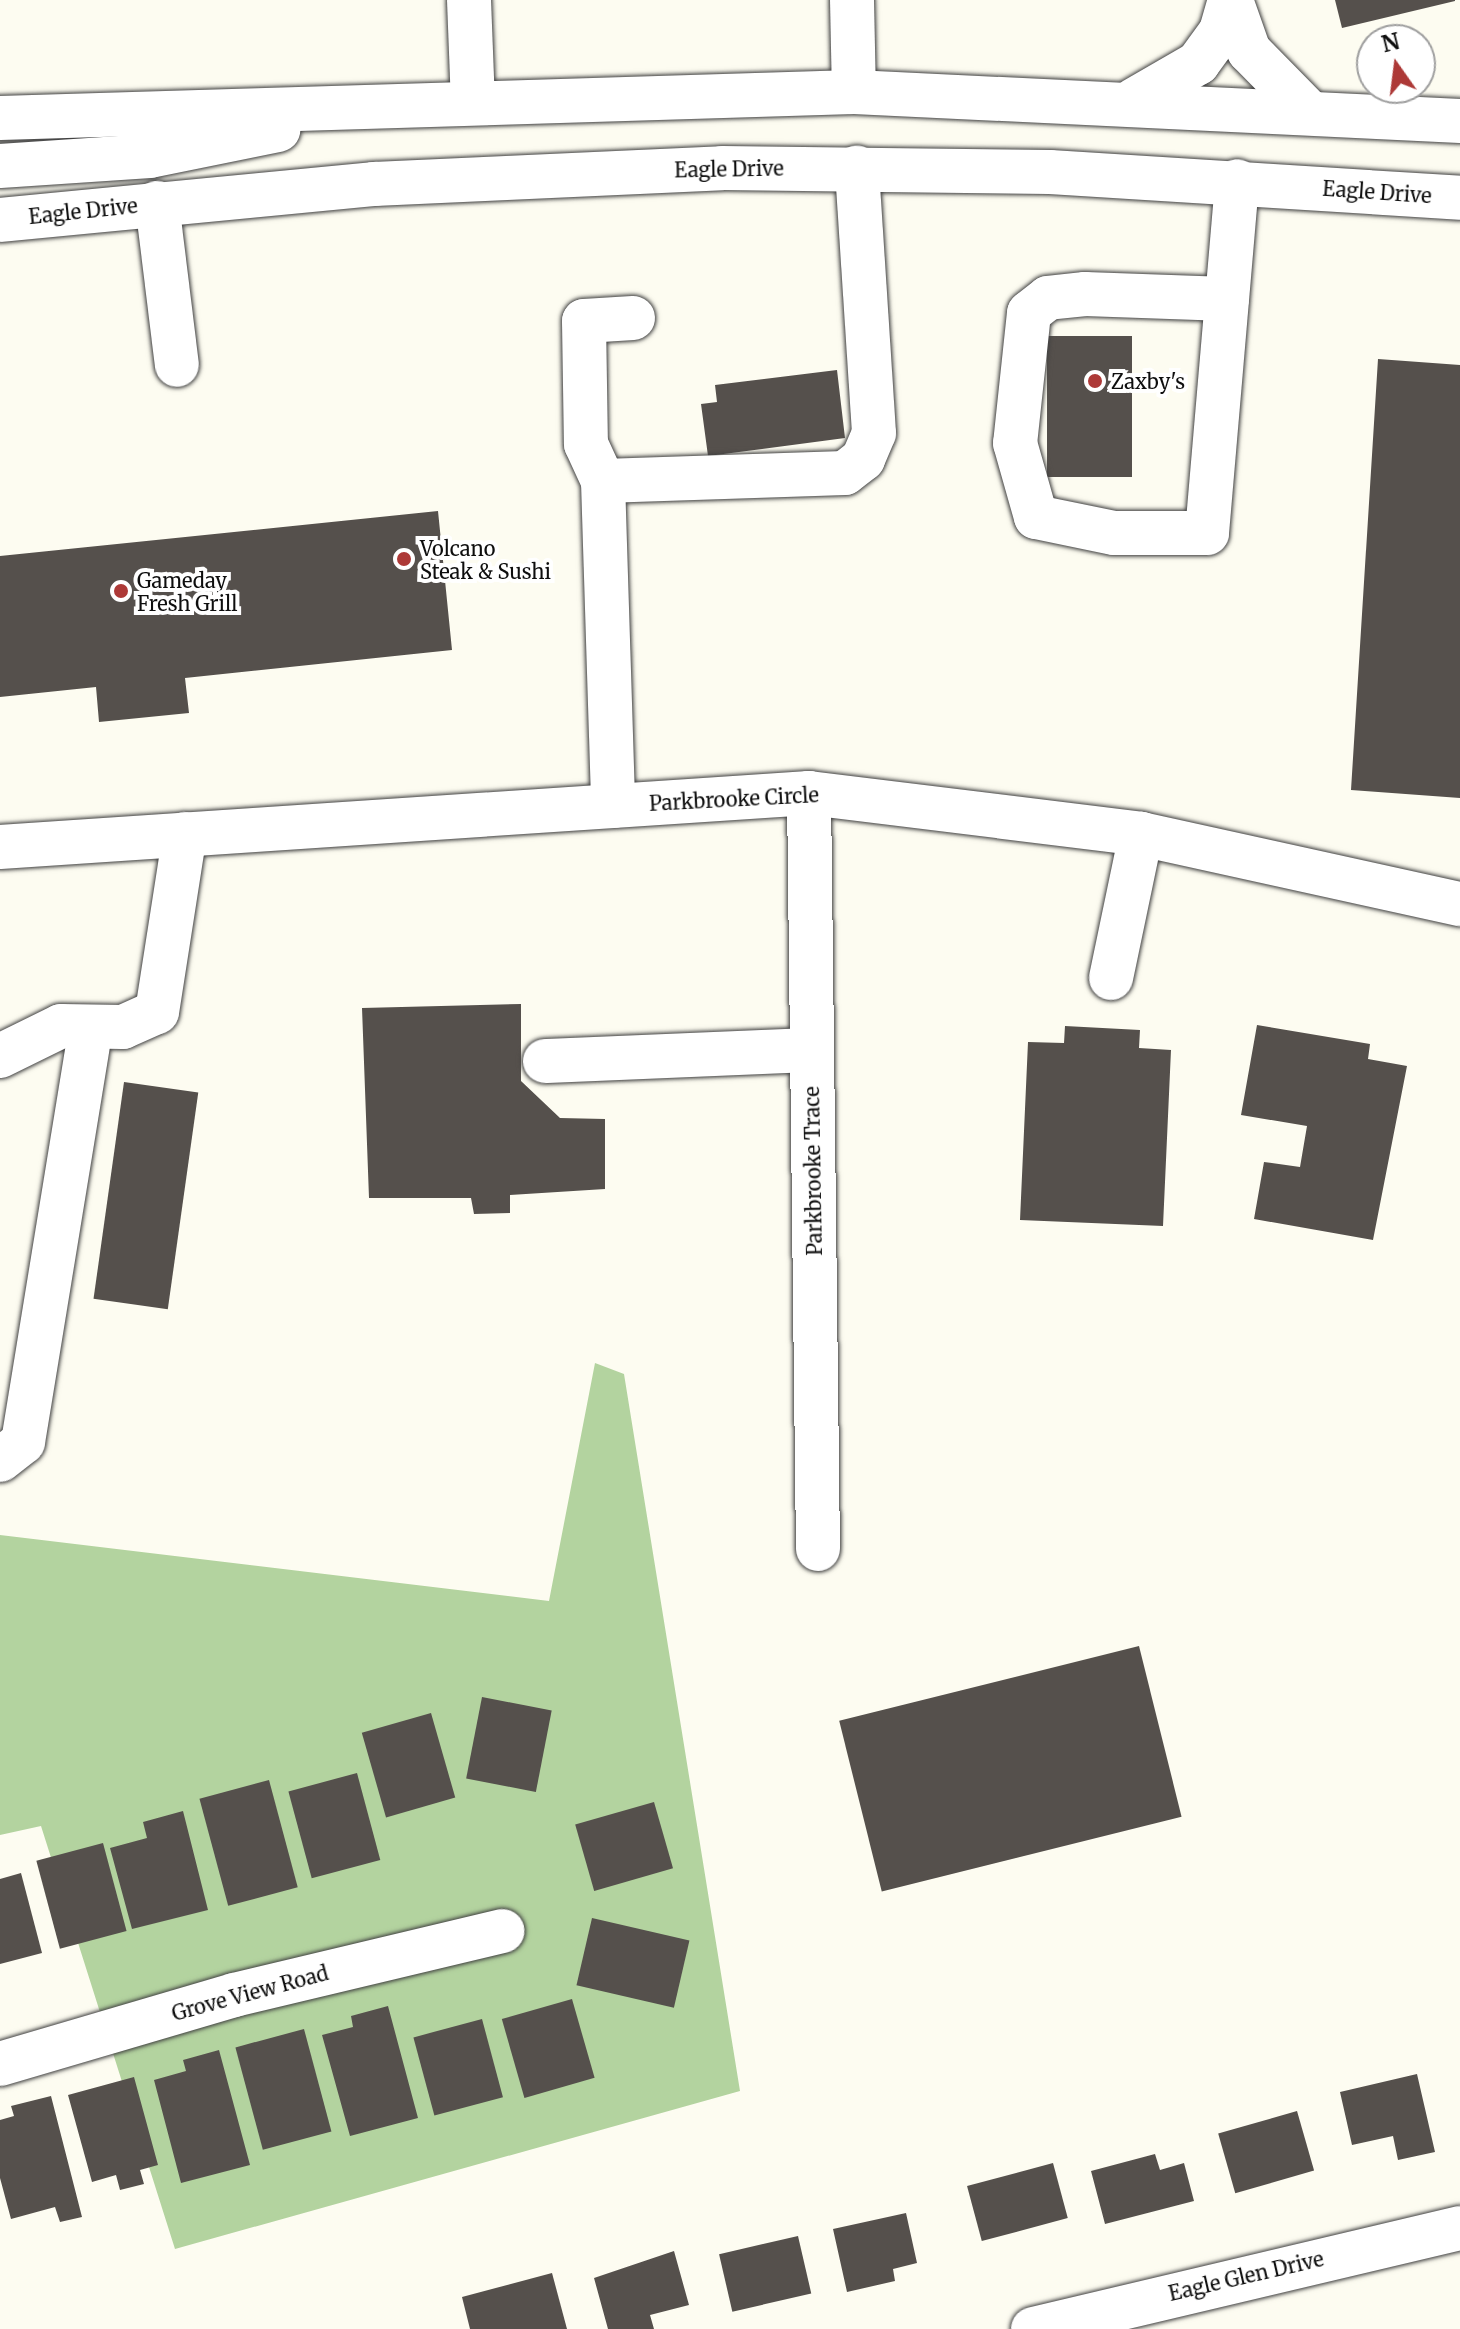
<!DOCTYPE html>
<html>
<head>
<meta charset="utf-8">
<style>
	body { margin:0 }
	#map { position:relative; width:1460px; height:2329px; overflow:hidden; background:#fdfcf1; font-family:Merriweather,serif }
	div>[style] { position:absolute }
	.forest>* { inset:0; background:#b3d39f }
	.building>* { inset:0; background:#55504c; transform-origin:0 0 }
	.roads { filter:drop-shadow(0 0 2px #414141) drop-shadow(0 0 2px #414141) }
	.minor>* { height:44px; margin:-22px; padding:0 22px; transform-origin:22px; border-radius:22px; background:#fff }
	.dots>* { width:22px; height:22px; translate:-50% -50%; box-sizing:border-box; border:4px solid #fff; border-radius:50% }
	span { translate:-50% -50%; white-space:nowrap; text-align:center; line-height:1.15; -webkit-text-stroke:8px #fff; paint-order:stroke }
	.street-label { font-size:20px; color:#0e0e0e }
	.poi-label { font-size:20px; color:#0e0e0e }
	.left { translate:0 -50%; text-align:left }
	.north { position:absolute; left:1356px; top:24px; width:80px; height:80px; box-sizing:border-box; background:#fff; border:2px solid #9f9f9f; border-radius:50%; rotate:346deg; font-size:22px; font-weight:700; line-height:32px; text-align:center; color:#0e0e0e }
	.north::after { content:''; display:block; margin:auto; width:28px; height:36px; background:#ad3937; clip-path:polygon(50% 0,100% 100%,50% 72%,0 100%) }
</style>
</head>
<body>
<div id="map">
	<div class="forest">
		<div style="clip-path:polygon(595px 1363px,624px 1374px,740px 2091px,175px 2249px,41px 1826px,0 1835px,0 1535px,549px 1601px)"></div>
	</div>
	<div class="building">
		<div style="clip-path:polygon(1335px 0,1455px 0,1455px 1px,1342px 28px)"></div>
		<div style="left:1047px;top:336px;width:85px;height:141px"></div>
		<div style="clip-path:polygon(1378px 359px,1460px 365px,1460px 798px,1351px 790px)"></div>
		<div style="clip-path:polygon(837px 370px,845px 438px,708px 456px,701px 404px,717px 402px,715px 385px)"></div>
		<div style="clip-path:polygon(438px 511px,452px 650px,185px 678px,189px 713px,99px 722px,96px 687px,0 697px,0 556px)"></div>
		<div style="clip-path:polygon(521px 1004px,521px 1081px,560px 1118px,605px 1119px,605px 1189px,510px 1195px,510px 1213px,474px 1214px,471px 1198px,369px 1198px,362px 1008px)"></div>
		<div style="clip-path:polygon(1257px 1025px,1370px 1044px,1368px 1059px,1407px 1066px,1373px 1240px,1254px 1219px,1264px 1162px,1300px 1167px,1307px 1126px,1241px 1115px)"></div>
		<div style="clip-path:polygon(1065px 1026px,1140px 1030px,1139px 1048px,1171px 1050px,1163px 1226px,1020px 1220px,1028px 1042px,1064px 1043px)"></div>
		<div style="left:124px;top:1082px;width:75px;height:219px;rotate:8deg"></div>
		<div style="left:1139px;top:1646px;width:176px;height:309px;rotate:76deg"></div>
		<div style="left:482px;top:1697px;width:71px;height:83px;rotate:11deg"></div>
		<div style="left:431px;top:1713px;width:88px;height:72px;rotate:74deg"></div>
		<div style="left:357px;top:1773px;width:90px;height:71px;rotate:75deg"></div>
		<div style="left:269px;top:1780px;width:111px;height:72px;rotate:75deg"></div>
		<div style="left:654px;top:1802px;width:69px;height:82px;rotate:74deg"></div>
		<div style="clip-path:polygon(183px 1811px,208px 1910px,132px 1929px,110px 1848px,147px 1838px,143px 1822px)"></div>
		<div style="left:103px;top:1843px;width:91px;height:69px;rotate:75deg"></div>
		<div style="clip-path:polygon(21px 1873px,42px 1953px,0 1964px,0 1879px)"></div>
		<div style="left:592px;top:1918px;width:100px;height:69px;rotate:13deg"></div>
		<div style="left:572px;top:1999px;width:82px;height:73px;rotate:74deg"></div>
		<div style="clip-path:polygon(388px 2006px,418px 2118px,350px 2136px,322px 2035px,353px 2027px,351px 2016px)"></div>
		<div style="left:482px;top:2019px;width:81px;height:71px;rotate:75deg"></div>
		<div style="left:304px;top:2029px;width:106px;height:71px;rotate:75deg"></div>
		<div style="clip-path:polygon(219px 2050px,250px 2165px,181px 2183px,154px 2080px,186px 2071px,183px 2060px)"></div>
		<div style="clip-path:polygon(1417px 2074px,1435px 2152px,1398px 2160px,1393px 2136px,1352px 2145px,1340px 2092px)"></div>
		<div style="clip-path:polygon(134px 2077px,158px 2165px,140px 2170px,144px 2184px,120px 2190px,116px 2175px,92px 2182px,68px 2095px)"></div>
		<div style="clip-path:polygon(51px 2096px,82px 2217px,60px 2222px,55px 2207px,11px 2219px,0 2178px,0 2120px,14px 2116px,11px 2106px)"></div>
		<div style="left:1297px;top:2111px;width:62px;height:82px;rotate:74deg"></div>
		<div style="clip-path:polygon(1155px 2154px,1160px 2170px,1184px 2163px,1194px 2201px,1105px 2224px,1091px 2171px)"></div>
		<div style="left:1053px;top:2163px;width:57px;height:89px;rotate:75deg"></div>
		<div style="clip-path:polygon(906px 2213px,917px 2263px,893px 2269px,895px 2281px,847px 2292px,833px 2229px)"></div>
		<div style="left:798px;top:2236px;width:59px;height:81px;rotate:77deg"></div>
		<div style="clip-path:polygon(674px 2251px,689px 2305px,650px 2315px,654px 2329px,608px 2329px,594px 2278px)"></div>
		<div style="clip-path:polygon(552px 2273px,567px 2329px,470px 2329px,462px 2297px)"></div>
	</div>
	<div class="roads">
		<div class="minor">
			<div style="left:469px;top:0;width:102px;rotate:87.8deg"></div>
			<div style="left:852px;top:0;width:92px;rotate:88.8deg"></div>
			<div style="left:1231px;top:0;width:54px;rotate:70.6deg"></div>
			<div style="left:1249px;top:51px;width:84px;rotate:45.5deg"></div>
			<div style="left:1134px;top:100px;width:74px;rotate:-30deg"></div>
			<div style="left:1198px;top:63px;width:39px;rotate:-54deg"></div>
			<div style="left:1221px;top:31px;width:32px;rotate:-74deg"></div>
			<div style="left:0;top:118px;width:854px;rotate:-1.74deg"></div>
			<div style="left:854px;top:92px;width:607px;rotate:2.74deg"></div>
			<div style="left:0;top:166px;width:150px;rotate:-3.8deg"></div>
			<div style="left:150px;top:156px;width:131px;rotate:-11.5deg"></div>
			<div style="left:157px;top:203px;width:163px;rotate:83deg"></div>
			<div style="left:0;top:220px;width:376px;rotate:-5.5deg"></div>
			<div style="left:374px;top:184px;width:348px;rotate:-2.6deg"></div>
			<div style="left:722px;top:168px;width:328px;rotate:0.7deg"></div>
			<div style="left:1050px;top:172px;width:411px;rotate:3.6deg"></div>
			<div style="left:1227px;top:299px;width:142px;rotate:-178deg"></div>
			<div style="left:1085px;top:294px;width:37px;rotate:174deg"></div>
			<div style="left:1048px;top:298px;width:24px;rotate:142deg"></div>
			<div style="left:1029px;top:313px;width:131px;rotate:96.1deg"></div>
			<div style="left:1015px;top:443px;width:77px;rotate:74.2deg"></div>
			<div style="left:1036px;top:517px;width:80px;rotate:11.6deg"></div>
			<div style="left:1114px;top:533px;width:93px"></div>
			<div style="left:1207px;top:533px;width:353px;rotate:-85.1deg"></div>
			<div style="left:633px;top:318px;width:49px;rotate:176.5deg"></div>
			<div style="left:584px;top:321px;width:123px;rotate:89.1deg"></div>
			<div style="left:586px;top:444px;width:41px;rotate:65.3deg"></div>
			<div style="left:603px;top:481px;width:242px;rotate:-1.9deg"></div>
			<div style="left:845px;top:473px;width:23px;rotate:-38deg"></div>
			<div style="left:863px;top:459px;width:28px;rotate:-67deg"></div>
			<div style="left:874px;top:433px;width:266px;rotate:-93.7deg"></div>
			<div style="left:603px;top:481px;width:325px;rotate:88.2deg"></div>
			<div style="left:809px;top:793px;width:756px;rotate:89.32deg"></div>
			<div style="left:0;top:847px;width:811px;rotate:-3.82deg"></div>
			<div style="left:809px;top:793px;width:335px;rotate:7deg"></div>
			<div style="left:1141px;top:834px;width:327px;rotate:12.4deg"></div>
			<div style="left:1111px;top:978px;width:147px;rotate:-78.2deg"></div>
			<div style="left:0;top:1056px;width:68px;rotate:-26.2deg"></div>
			<div style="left:61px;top:1026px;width:62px;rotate:0.9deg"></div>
			<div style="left:123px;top:1027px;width:37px;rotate:-24deg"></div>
			<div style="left:157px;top:1012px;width:180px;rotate:-81.1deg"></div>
			<div style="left:545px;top:1061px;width:267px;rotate:-2.4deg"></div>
			<div style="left:0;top:1460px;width:29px;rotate:-38deg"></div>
			<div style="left:23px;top:1442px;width:419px;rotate:-80.7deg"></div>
			<div style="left:0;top:2064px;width:244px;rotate:-16.4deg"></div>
			<div style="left:234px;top:1995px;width:276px;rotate:-13.4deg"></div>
			<div style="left:1033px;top:2329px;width:439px;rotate:-13.3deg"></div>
		</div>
	</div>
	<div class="dots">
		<div style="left:1095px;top:381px;background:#ad3937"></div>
		<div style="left:404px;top:559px;background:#ad3937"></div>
		<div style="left:121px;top:591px;background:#ad3937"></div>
	</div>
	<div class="street-label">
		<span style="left:729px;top:169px;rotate:-1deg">Eagle Drive</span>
		<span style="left:1377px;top:192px;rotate:4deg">Eagle Drive</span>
		<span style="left:83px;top:211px;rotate:-6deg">Eagle Drive</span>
		<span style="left:734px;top:799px;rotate:-3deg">Parkbrooke Circle</span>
		<span style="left:813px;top:1171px;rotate:-91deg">Parkbrooke Trace</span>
		<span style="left:250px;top:1993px;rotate:-15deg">Grove View Road</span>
		<span style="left:1246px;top:2276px;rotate:-13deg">Eagle Glen Drive</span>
	</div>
	<div class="poi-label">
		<span class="left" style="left:1111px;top:381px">Zaxby's</span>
		<span class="left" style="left:420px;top:560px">Volcano<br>Steak &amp; Sushi</span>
		<span class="left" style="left:137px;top:592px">Gameday<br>Fresh Grill</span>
	</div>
	<div class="north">N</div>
</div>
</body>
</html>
